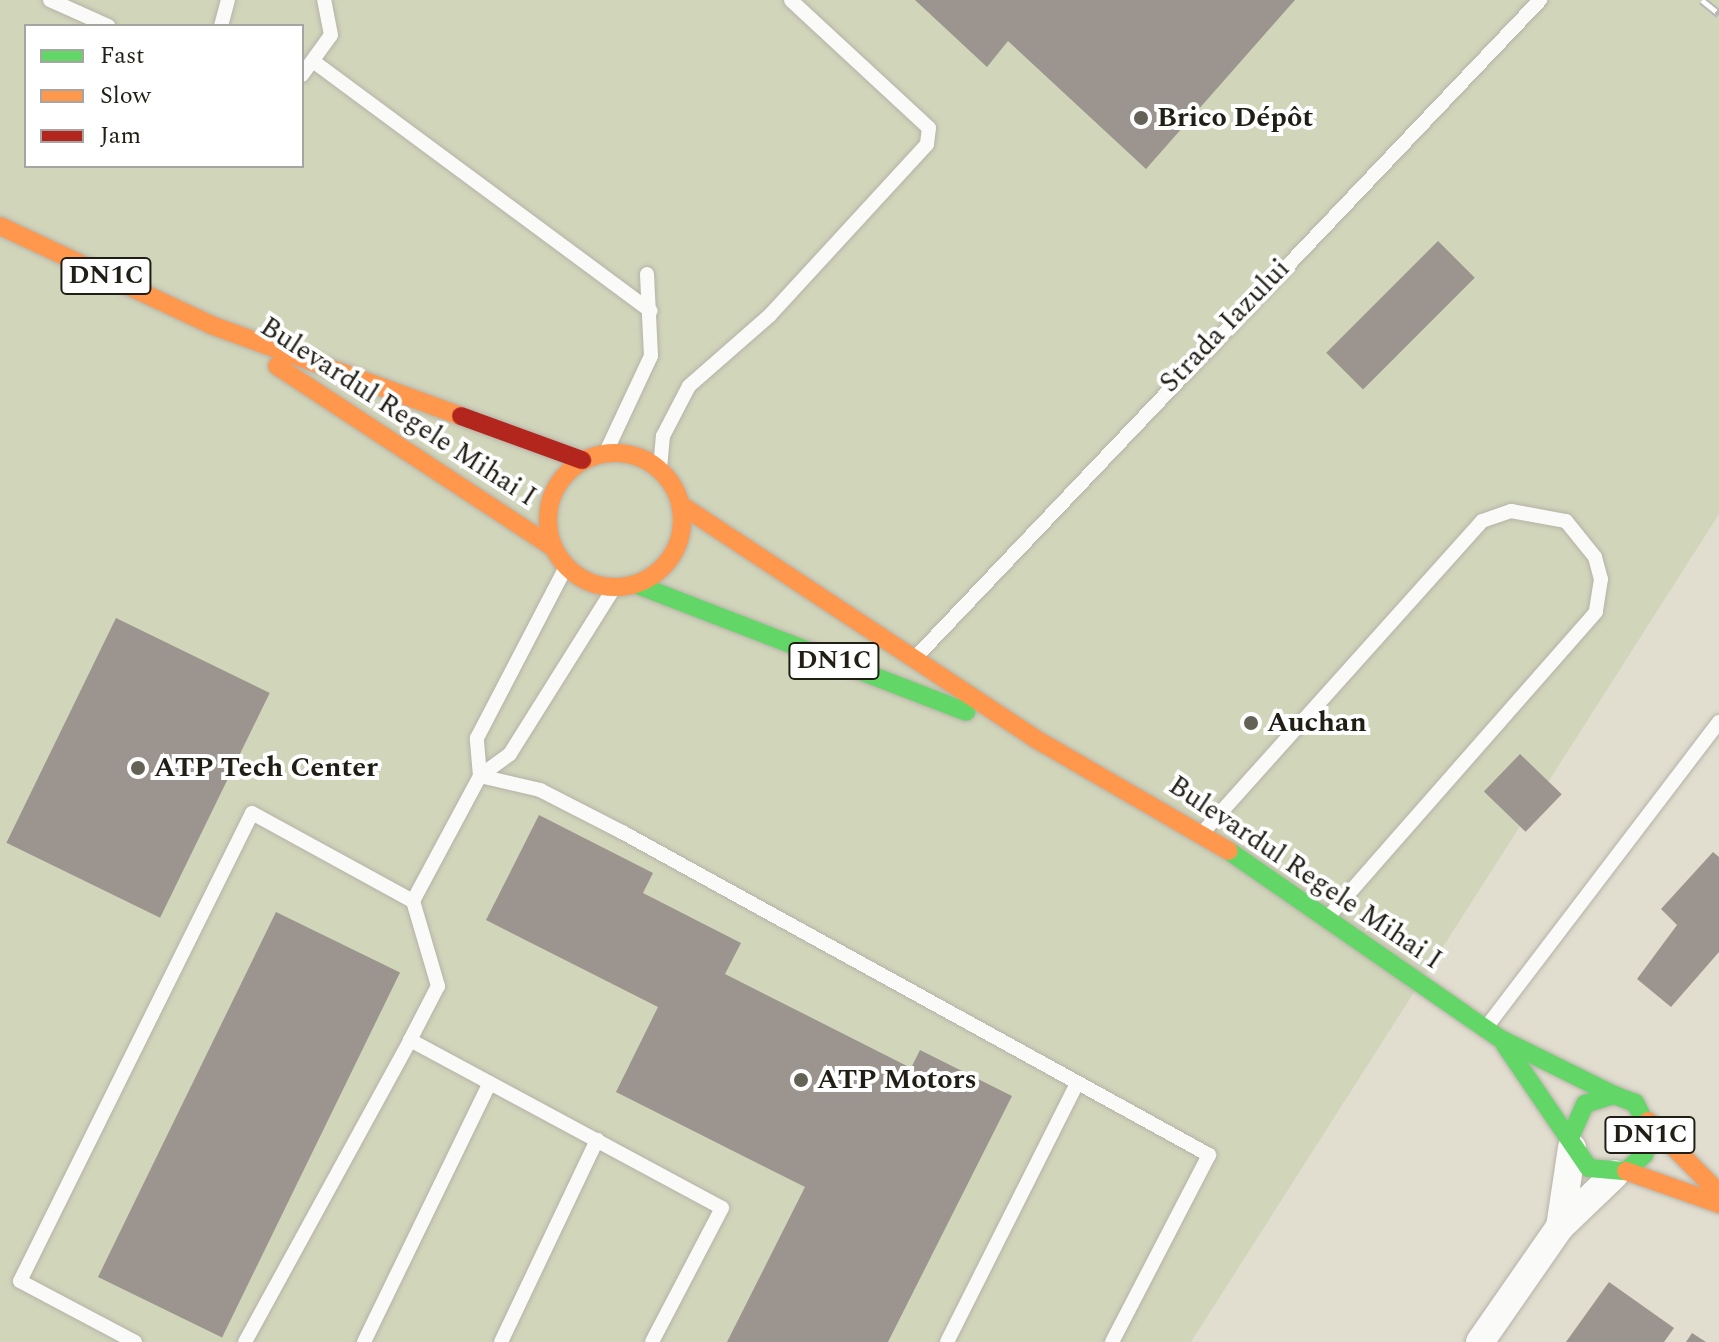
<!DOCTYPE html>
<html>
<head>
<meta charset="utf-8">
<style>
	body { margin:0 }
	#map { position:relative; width:1719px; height:1342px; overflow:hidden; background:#e1ddcf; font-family:Spectral,serif }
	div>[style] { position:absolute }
	.green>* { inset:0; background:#d1d5ba }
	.building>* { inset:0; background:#9c948e; transform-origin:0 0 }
	.roads { filter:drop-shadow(0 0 2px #b6b2a7) drop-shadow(0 0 2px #b6b2a7) }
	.lane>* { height:14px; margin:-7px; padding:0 7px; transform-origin:7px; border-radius:7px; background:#fafaf8 }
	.street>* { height:28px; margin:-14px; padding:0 14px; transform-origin:14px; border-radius:14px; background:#fafaf8 }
	.fast>* { height:18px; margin:-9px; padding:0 9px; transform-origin:9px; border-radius:9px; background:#63d668 }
	.slow>* { height:18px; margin:-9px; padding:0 9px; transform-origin:9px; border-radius:9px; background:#ff974d }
	.slow>.ring { margin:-9px; padding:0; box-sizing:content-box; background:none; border:18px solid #ff974d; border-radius:50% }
	.jam>* { height:18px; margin:-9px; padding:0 9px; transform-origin:9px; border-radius:9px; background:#b3261e }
	.rail>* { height:9px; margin-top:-4.5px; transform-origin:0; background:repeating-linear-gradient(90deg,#fff 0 18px,#bab8b6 0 36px); box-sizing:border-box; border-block:2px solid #bab8b6 }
	.dots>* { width:22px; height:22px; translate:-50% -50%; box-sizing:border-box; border:4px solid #fff; border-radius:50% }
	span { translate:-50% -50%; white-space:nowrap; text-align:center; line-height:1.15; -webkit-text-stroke:8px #fff; paint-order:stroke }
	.shield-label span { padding:2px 6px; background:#fff; border:2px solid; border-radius:6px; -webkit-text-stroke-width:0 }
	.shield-label { font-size:26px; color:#211e15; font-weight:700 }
	.poi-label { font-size:28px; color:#211e15; font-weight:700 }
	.left { translate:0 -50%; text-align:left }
	.street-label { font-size:28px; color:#211e15 }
	.legend { position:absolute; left:24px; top:24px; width:280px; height:144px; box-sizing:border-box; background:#fff; border:2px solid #a6a5a1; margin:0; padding:10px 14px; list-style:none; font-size:24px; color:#211e15 }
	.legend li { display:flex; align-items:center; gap:16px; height:40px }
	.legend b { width:40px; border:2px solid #a6a5a1 }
</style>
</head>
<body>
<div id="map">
	<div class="green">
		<div style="clip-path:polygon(evenodd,0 0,1719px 0,1719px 514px,1191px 1342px,0 1342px,0 0,26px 26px,302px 26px,302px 166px,26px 166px,26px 26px)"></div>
	</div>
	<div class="building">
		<div style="clip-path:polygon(915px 0,1295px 0,1146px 169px,1008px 41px,987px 67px)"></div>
		<div style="left:1438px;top:241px;width:52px;height:158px;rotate:45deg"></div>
		<div style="left:116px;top:618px;width:171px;height:250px;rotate:26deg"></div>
		<div style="left:1520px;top:754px;width:58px;height:52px;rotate:44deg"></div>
		<div style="clip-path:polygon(539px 815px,653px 873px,643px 893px,741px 943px,725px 974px,911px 1068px,920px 1050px,1012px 1096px,888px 1342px,727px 1342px,805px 1187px,616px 1092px,658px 1007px,486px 920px)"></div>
		<div style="clip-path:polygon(1713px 852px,1719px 857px,1719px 952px,1671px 1007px,1637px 979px,1677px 925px,1661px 909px)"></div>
		<div style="left:276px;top:912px;width:138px;height:406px;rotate:26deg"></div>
		<div style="clip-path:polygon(1609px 1282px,1674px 1328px,1664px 1342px,1566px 1342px)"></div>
		<div style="clip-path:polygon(1692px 1333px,1706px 1342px,1686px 1342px)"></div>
	</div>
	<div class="roads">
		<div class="lane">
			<div style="left:50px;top:0;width:64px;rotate:24.1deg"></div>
			<div style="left:221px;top:26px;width:27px;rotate:-75deg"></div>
			<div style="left:317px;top:64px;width:415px;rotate:36.5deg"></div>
			<div style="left:302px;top:75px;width:49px;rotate:-54.1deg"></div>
			<div style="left:331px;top:35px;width:36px;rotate:-101deg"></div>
			<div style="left:606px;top:452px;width:106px;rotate:-64.9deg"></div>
			<div style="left:651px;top:356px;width:82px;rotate:-92.8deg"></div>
			<div style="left:660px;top:469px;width:33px;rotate:-85deg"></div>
			<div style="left:663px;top:436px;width:56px;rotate:-62.5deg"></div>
			<div style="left:689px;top:386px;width:108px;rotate:-41.2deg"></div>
			<div style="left:770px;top:315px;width:232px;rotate:-47.4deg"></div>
			<div style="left:927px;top:144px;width:16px;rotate:-83deg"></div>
			<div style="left:929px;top:128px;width:188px;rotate:-137.2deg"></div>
			<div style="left:614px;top:588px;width:196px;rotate:122.1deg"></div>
			<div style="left:510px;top:754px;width:37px;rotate:144deg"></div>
			<div style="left:480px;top:776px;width:142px;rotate:118.2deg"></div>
			<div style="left:413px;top:901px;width:89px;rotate:73.6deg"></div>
			<div style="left:438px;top:986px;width:61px;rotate:117.4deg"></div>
			<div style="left:410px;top:1040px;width:354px;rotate:28.3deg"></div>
			<div style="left:722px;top:1208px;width:151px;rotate:117.6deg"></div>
			<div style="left:915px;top:658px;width:908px;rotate:-46.47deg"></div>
			<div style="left:480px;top:776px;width:62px;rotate:13.1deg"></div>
			<div style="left:540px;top:790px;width:92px;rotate:27.1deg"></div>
			<div style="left:622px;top:832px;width:670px;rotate:28.82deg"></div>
			<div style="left:1209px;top:1155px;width:211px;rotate:117.4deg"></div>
			<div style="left:480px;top:776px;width:38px;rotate:-95deg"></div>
			<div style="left:477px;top:738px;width:193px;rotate:-62.5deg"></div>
			<div style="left:1204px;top:831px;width:416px;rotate:-48.1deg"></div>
			<div style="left:1482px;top:521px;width:31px;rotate:-19deg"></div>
			<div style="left:1511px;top:511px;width:56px;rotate:10.3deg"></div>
			<div style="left:1566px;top:521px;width:46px;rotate:51.1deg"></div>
			<div style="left:1595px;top:557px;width:23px;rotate:75deg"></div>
			<div style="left:1601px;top:579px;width:33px;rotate:99deg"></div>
			<div style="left:1596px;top:612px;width:403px;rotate:131.3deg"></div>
			<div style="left:1488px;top:1025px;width:381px;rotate:-52.7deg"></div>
			<div style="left:135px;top:1342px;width:130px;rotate:-152.1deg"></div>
			<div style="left:20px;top:1281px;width:522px;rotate:-63.63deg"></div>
			<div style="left:252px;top:813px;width:183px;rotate:28.7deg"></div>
			<div style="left:245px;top:1342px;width:344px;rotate:-61.3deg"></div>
			<div style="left:364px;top:1342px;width:288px;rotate:-64.1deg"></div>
			<div style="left:501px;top:1342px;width:224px;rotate:-64.6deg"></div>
			<div style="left:947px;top:1342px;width:290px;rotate:-63.3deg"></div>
		</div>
		<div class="street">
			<div style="left:1560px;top:1227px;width:80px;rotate:-81.4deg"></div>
			<div style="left:1480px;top:1342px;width:140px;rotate:-55.2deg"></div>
			<div style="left:1560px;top:1227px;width:76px;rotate:-43.9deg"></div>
		</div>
		<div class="fast">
			<div style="left:635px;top:584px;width:355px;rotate:21.1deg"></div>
			<div style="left:1229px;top:851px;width:328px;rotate:34.7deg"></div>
			<div style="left:1499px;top:1038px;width:128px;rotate:26.4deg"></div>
			<div style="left:1505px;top:1045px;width:149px;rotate:55.7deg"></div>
			<div style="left:1589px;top:1168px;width:37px;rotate:5deg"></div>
			<div style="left:1626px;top:1171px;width:24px;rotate:-42deg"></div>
			<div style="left:1644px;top:1155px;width:24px;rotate:-75deg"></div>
			<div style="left:1650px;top:1132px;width:33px;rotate:-117deg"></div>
			<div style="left:1635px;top:1103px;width:22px;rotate:-159deg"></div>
			<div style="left:1614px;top:1095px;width:30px;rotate:163deg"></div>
			<div style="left:1585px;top:1104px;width:34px;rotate:114deg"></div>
		</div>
		<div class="slow">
			<div style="left:0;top:226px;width:233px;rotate:25.1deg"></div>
			<div style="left:211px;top:325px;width:266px;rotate:20deg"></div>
			<div style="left:277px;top:366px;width:330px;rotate:33.3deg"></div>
			<div class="ring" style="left:548px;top:453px;width:116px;height:116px"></div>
			<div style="left:681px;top:505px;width:423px;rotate:33.4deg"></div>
			<div style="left:1034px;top:738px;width:225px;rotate:30.1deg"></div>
			<div style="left:1648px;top:1121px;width:101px;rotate:45.4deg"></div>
			<div style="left:1626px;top:1171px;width:99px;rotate:19.5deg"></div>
		</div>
		<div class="jam">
			<div style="left:461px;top:416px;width:129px;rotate:20deg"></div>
		</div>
	</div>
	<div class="rail">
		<div style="left:1702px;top:0;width:22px;rotate:39deg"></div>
	</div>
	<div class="dots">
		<div style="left:1141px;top:118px;background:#646156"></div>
		<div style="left:1251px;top:723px;background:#646156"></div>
		<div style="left:138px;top:768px;background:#646156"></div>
		<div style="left:801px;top:1080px;background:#646156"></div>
	</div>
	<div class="shield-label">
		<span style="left:106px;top:276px">DN1C</span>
		<span style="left:834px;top:661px">DN1C</span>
		<span style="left:1650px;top:1135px">DN1C</span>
	</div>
	<div class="poi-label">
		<span class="left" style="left:1157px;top:118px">Brico Dépôt</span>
		<span class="left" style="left:1267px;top:723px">Auchan</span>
		<span class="left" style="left:154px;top:768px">ATP Tech Center</span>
		<span class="left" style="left:817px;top:1080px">ATP Motors</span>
	</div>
	<div class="street-label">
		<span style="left:1225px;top:326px;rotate:-46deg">Strada Iazului</span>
		<span style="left:398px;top:412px;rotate:33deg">Bulevardul Regele Mihai I</span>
		<span style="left:1305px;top:873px;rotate:34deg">Bulevardul Regele Mihai I</span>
	</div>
	<ul class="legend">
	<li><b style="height:10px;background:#63d668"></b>Fast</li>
	<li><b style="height:10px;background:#ff974d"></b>Slow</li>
	<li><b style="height:10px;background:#b3261e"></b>Jam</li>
	</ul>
</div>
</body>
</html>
